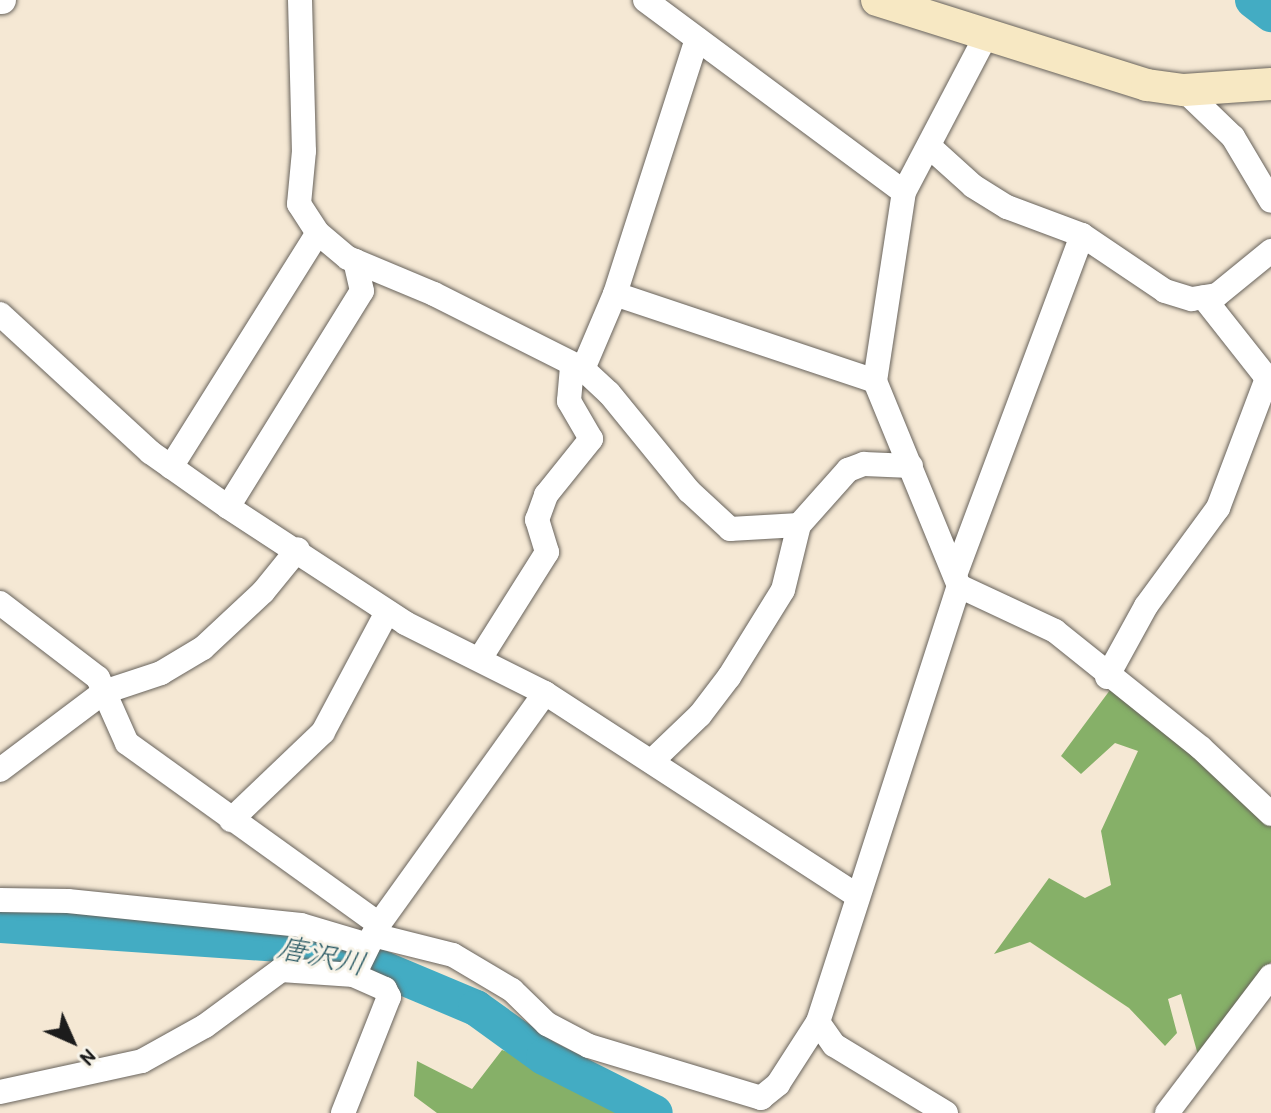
<!DOCTYPE html>
<html>
<head>
<meta charset="utf-8">
<style>
	body { margin:0 }
	#map { position:relative; width:1271px; height:1113px; overflow:hidden; background:#f5e8d4; font-family:"Patrick Hand","Klee One",sans-serif }
	div>[style] { position:absolute }
	.forest>* { inset:0; background:#86b068 }
	.river>* { height:36px; margin:-18px; padding:0 18px; transform-origin:18px; border-radius:18px; background:#43acc3 }
	.roads { filter:drop-shadow(0 0 2px #68635c) drop-shadow(0 0 2px #68635c) }
	.minor>* { height:24px; margin:-12px; padding:0 12px; transform-origin:12px; border-radius:12px; background:#fff }
	.tertiary>* { height:28px; margin:-14px; padding:0 14px; transform-origin:14px; border-radius:14px; background:#fff }
	.secondary>* { height:32px; margin:-16px; padding:0 16px; transform-origin:16px; border-radius:16px; background:#f7e8c3 }
	span { translate:-50% -50%; white-space:nowrap; text-align:center; line-height:1.15; -webkit-text-stroke:6px #f7f3e8; paint-order:stroke }
	.water-label { font-size:30px; color:#2e5d67; font-style:italic }
	.north { position:absolute; left:32px; top:1001px; width:80px; height:80px; -webkit-text-stroke:6px #f7f3e8; paint-order:stroke; rotate:135deg; font-size:22px; font-weight:700; line-height:32px; text-align:center; color:#1c1c1c }
	.north::after { content:''; display:block; margin:auto; width:28px; height:36px; background:#1c1c1c; clip-path:polygon(50% 0,100% 100%,50% 72%,0 100%) }
</style>
</head>
<body>
<div id="map">
	<div class="forest">
		<div style="clip-path:polygon(1110px 690px,1271px 818px,1271px 962px,1198px 1055px,1181px 994px,1168px 999px,1177px 1033px,1165px 1046px,1129px 1008px,1030px 942px,994px 954px,1049px 878px,1085px 898px,1111px 885px,1101px 831px,1138px 751px,1115px 743px,1081px 774px,1061px 756px)"></div>
		<div style="clip-path:polygon(502px 1050px,608px 1085px,661px 1113px,437px 1113px,414px 1096px,417px 1061px,472px 1089px)"></div>
	</div>
	<div class="river">
		<div style="left:1253px;top:0;width:23px;rotate:38deg"></div>
		<div style="left:0;top:925px;width:281px;rotate:3.9deg"></div>
		<div style="left:280px;top:944px;width:71px;rotate:8.9deg"></div>
		<div style="left:350px;top:955px;width:137px;rotate:22.8deg"></div>
		<div style="left:476px;top:1008px;width:84px;rotate:35.8deg"></div>
		<div style="left:544px;top:1057px;width:124px;rotate:26.8deg"></div>
	</div>
	<div class="roads">
		<div class="minor">
			<div style="left:300px;top:0;width:151px;rotate:88.5deg"></div>
			<div style="left:304px;top:151px;width:53px;rotate:95.4deg"></div>
			<div style="left:299px;top:204px;width:35px;rotate:57deg"></div>
			<div style="left:318px;top:233px;width:39px;rotate:40deg"></div>
			<div style="left:348px;top:258px;width:93px;rotate:22.7deg"></div>
			<div style="left:434px;top:294px;width:167px;rotate:26.7deg"></div>
			<div style="left:583px;top:369px;width:35px;rotate:43deg"></div>
			<div style="left:609px;top:393px;width:127px;rotate:50.8deg"></div>
			<div style="left:689px;top:491px;width:56px;rotate:42.8deg"></div>
			<div style="left:730px;top:529px;width:69px;rotate:-3.3deg"></div>
			<div style="left:645px;top:0;width:322px;rotate:36.6deg"></div>
			<div style="left:1184px;top:90px;width:68px;rotate:43.8deg"></div>
			<div style="left:1233px;top:137px;width:74px;rotate:59.3deg"></div>
			<div style="left:931px;top:148px;width:57px;rotate:42.1deg"></div>
			<div style="left:973px;top:186px;width:40px;rotate:32deg"></div>
			<div style="left:1007px;top:207px;width:80px;rotate:20.5deg"></div>
			<div style="left:1082px;top:235px;width:100px;rotate:34deg"></div>
			<div style="left:1165px;top:291px;width:28px;rotate:17deg"></div>
			<div style="left:1192px;top:299px;width:25px;rotate:-9deg"></div>
			<div style="left:1217px;top:295px;width:70px;rotate:-39.2deg"></div>
			<div style="left:615px;top:294px;width:274px;rotate:18.5deg"></div>
			<div style="left:0;top:314px;width:204px;rotate:42.6deg"></div>
			<div style="left:150px;top:452px;width:95px;rotate:35.2deg"></div>
			<div style="left:228px;top:507px;width:212px;rotate:33.2deg"></div>
			<div style="left:405px;top:623px;width:157px;rotate:26.6deg"></div>
			<div style="left:545px;top:693px;width:372px;rotate:33deg"></div>
			<div style="left:583px;top:369px;width:82px;rotate:-66.9deg"></div>
			<div style="left:615px;top:294px;width:268px;rotate:-72.2deg"></div>
			<div style="left:171px;top:467px;width:276px;rotate:-57.9deg"></div>
			<div style="left:228px;top:507px;width:254px;rotate:-58.2deg"></div>
			<div style="left:362px;top:291px;width:31px;rotate:-103deg"></div>
			<div style="left:955px;top:575px;width:363px;rotate:-69.5deg"></div>
			<div style="left:959px;top:586px;width:106px;rotate:25.1deg"></div>
			<div style="left:1055px;top:631px;width:187px;rotate:38.7deg"></div>
			<div style="left:1201px;top:748px;width:96px;rotate:43.3deg"></div>
			<div style="left:0;top:603px;width:123px;rotate:37.4deg"></div>
			<div style="left:98px;top:678px;width:71px;rotate:66deg"></div>
			<div style="left:127px;top:743px;width:310px;rotate:35.7deg"></div>
			<div style="left:481px;top:657px;width:124px;rotate:-57.8deg"></div>
			<div style="left:547px;top:552px;width:34px;rotate:-107deg"></div>
			<div style="left:537px;top:520px;width:27px;rotate:-70deg"></div>
			<div style="left:546px;top:495px;width:72px;rotate:-51.2deg"></div>
			<div style="left:591px;top:439px;width:44px;rotate:-120.1deg"></div>
			<div style="left:569px;top:401px;width:35px;rotate:-85deg"></div>
			<div style="left:1107px;top:677px;width:81px;rotate:-61.2deg"></div>
			<div style="left:1146px;top:606px;width:122px;rotate:-53.7deg"></div>
			<div style="left:1218px;top:508px;width:139px;rotate:-69.3deg"></div>
			<div style="left:1267px;top:378px;width:103px;rotate:-128.3deg"></div>
			<div style="left:653px;top:760px;width:65px;rotate:-43.8deg"></div>
			<div style="left:700px;top:715px;width:48px;rotate:-52.7deg"></div>
			<div style="left:729px;top:677px;width:102px;rotate:-58.2deg"></div>
			<div style="left:783px;top:590px;width:67px;rotate:-76.2deg"></div>
			<div style="left:799px;top:525px;width:74px;rotate:-48.3deg"></div>
			<div style="left:848px;top:470px;width:17px;rotate:-21deg"></div>
			<div style="left:864px;top:464px;width:47px;rotate:2.4deg"></div>
			<div style="left:0;top:770px;width:130px;rotate:-36.9deg"></div>
			<div style="left:104px;top:692px;width:60px;rotate:-18.4deg"></div>
			<div style="left:161px;top:673px;width:49px;rotate:-30.8deg"></div>
			<div style="left:203px;top:648px;width:82px;rotate:-43deg"></div>
			<div style="left:263px;top:592px;width:55px;rotate:-50.9deg"></div>
			<div style="left:231px;top:820px;width:127px;rotate:-43.7deg"></div>
			<div style="left:323px;top:732px;width:136px;rotate:-61.9deg"></div>
			<div style="left:0;top:900px;width:68px;rotate:0.8deg"></div>
			<div style="left:68px;top:901px;width:234px;rotate:5.9deg"></div>
			<div style="left:301px;top:925px;width:70px;rotate:16.6deg"></div>
			<div style="left:373px;top:935px;width:82px;rotate:14deg"></div>
			<div style="left:453px;top:955px;width:69px;rotate:30.7deg"></div>
			<div style="left:512px;top:990px;width:49px;rotate:44.2deg"></div>
			<div style="left:547px;top:1024px;width:47px;rotate:27.6deg"></div>
			<div style="left:589px;top:1046px;width:180px;rotate:16.8deg"></div>
			<div style="left:761px;top:1098px;width:22px;rotate:-39deg"></div>
			<div style="left:778px;top:1084px;width:74px;rotate:-57.2deg"></div>
			<div style="left:0;top:1092px;width:145px;rotate:-12.3deg"></div>
			<div style="left:142px;top:1061px;width:72px;rotate:-29.1deg"></div>
			<div style="left:205px;top:1026px;width:94px;rotate:-36.4deg"></div>
			<div style="left:281px;top:970px;width:73px;rotate:3.9deg"></div>
			<div style="left:354px;top:975px;width:57px;rotate:-63.9deg"></div>
			<div style="left:379px;top:924px;width:284px;rotate:-54.3deg"></div>
			<div style="left:343px;top:1113px;width:125px;rotate:-68.4deg"></div>
			<div style="left:389px;top:997px;width:9px;rotate:-117deg"></div>
			<div style="left:385px;top:989px;width:34px;rotate:-156deg"></div>
			<div style="left:946px;top:1113px;width:131px;rotate:-148.7deg"></div>
			<div style="left:834px;top:1045px;width:28px;rotate:-125deg"></div>
			<div style="left:818px;top:1022px;width:458px;rotate:-72.1deg"></div>
			<div style="left:959px;top:586px;width:222px;rotate:-112.3deg"></div>
			<div style="left:875px;top:381px;width:191px;rotate:-81.3deg"></div>
			<div style="left:904px;top:192px;width:176px;rotate:-62.3deg"></div>
			<div style="left:1167px;top:1113px;width:172px;rotate:-52.8deg"></div>
		</div>
		<div class="tertiary">
			<div style="left:0;top:0;width:2px"></div>
		</div>
		<div class="secondary">
			<div style="left:877px;top:0;width:283px;rotate:17.5deg"></div>
			<div style="left:1147px;top:85px;width:37px;rotate:8deg"></div>
			<div style="left:1184px;top:90px;width:87px;rotate:-3.9deg"></div>
		</div>
	</div>
	<div class="water-label">
		<span style="left:322px;top:955px;rotate:12deg">唐沢川</span>
	</div>
	<div class="north">N</div>
</div>
</body>
</html>
